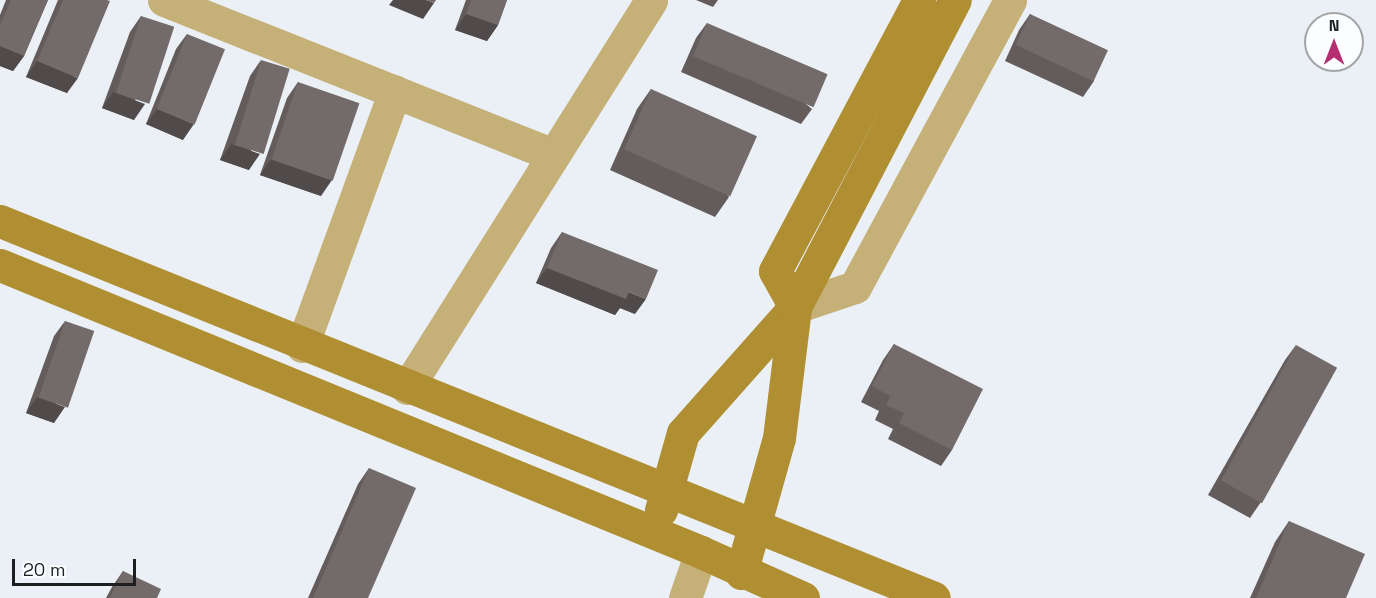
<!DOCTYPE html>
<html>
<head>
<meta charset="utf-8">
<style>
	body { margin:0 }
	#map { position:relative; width:1376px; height:598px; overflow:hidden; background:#ebf0f7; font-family:"Space Grotesk",sans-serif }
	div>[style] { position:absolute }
	.street>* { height:33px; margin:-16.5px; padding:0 16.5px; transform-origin:16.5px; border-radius:16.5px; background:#c5b078 }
	.secondary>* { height:33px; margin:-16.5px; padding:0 16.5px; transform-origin:16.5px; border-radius:16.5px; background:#af8f31 }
	.wall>* { inset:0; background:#635c5a }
	.shaded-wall>* { inset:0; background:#504b4a }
	.building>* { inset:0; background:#736b69; transform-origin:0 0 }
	span { translate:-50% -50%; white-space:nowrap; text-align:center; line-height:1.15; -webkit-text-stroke:4.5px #fcfdff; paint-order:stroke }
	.north { position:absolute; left:1304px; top:12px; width:60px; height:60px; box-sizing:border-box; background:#fcfdff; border:2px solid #a2a4a6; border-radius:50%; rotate:0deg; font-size:16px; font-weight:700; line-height:24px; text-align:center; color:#1c1e20 }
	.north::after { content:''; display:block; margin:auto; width:21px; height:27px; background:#b52e71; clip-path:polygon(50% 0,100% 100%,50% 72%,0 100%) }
	.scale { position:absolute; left:12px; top:559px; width:124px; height:27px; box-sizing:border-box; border:3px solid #1c1e20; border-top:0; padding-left:8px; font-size:18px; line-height:21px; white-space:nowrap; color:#1c1e20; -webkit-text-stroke:4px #fcfdff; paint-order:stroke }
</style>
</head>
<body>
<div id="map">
	<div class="street">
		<div style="left:164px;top:0;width:417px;rotate:21.7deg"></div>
		<div style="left:795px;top:307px;width:63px;rotate:-18.4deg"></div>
		<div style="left:855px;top:287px;width:326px;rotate:-61.6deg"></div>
		<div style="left:302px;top:346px;width:271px;rotate:-70deg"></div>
		<div style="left:407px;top:388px;width:458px;rotate:-57.8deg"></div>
		<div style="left:685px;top:598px;width:49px;rotate:-70.8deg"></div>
	</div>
	<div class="secondary">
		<div style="left:0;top:221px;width:1007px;rotate:21.98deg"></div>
		<div style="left:0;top:265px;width:757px;rotate:22.26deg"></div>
		<div style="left:701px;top:552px;width:112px;rotate:24.3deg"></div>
		<div style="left:661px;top:510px;width:80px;rotate:-74.1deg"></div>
		<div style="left:683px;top:433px;width:169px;rotate:-48.4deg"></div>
		<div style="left:795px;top:307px;width:346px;rotate:-62.5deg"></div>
		<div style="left:741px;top:573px;width:140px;rotate:-74.3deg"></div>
		<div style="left:779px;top:438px;width:132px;rotate:-83deg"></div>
		<div style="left:795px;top:307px;width:41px;rotate:-119.1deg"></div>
		<div style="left:775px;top:271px;width:307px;rotate:-62deg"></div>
	</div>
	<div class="wall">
		<div style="clip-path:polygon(6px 0,48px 0,24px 56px,13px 71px,0 66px,0 15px)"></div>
		<div style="clip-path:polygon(58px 0,107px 0,67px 93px,26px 77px)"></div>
		<div style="clip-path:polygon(466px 0,507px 0,498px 25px,487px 41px,455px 30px)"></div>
		<div style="clip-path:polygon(696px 0,718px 0,713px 7px)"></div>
		<div style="clip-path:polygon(1030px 14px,1094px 81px,1083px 97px,1005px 61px,1019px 30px)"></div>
		<div style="clip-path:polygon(141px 16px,134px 120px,102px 108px,130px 32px)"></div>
		<div style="clip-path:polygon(707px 23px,812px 109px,801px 124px,681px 72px,696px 38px)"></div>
		<div style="clip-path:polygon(187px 34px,183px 140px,146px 124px,176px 49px)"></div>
		<div style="clip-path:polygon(261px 60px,249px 170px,220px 160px,250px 76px)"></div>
		<div style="clip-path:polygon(298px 82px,321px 196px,260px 175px,287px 98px)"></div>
		<div style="clip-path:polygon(651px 89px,729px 197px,715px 217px,610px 170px,637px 109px)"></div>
		<div style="clip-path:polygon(562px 232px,635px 314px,620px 308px,615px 315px,536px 283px,551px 248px)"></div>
		<div style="clip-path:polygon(65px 321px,54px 423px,26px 413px,54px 336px)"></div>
		<div style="clip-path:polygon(894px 344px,952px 450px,941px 466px,888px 439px,893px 429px,875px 420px,879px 411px,861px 402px,883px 360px)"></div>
		<div style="clip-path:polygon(1296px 345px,1261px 502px,1250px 518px,1208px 495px,1285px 360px)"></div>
		<div style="clip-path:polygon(369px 468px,368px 598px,308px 598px,358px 484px)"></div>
		<div style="clip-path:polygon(1289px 521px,1346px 598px,1250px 598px,1275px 542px)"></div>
		<div style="clip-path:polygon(123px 571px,157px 598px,106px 598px,112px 587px)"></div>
	</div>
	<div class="shaded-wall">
		<div style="clip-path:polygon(393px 0,426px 0,434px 3px,423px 19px,389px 5px)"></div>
		<div style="clip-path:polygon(466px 14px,498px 25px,487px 41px,455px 30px)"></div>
		<div style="clip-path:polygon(0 46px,24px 56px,13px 71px,0 66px)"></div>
		<div style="clip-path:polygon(37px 61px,78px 78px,67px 93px,26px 77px)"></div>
		<div style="clip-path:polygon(113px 92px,145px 104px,134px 120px,102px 108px)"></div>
		<div style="clip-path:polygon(157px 109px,194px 124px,183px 140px,146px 124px)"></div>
		<div style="clip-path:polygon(231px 144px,260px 154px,249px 170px,220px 160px)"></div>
		<div style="clip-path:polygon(271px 159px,332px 180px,321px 196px,260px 175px)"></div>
		<div style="clip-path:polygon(547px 268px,629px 292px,646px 299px,635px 314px,620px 308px,615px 315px,536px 283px)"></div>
		<div style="clip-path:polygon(37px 397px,65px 407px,54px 423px,26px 413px)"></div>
	</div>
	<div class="building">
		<div style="clip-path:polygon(11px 0,48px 0,24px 56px,0 46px,0 25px)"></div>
		<div style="clip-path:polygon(63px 0,107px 0,110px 1px,78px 78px,37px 61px)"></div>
		<div style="clip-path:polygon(426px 0,436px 0,434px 3px)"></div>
		<div style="clip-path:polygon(471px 0,507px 0,498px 25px,466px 14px)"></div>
		<div style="left:1030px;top:14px;width:86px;height:34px;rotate:25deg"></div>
		<div style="left:141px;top:16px;width:35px;height:81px;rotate:18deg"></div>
		<div style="left:707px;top:23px;width:131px;height:36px;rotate:23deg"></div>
		<div style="left:187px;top:34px;width:41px;height:81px;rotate:22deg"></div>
		<div style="left:261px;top:60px;width:30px;height:89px;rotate:17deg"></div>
		<div style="left:298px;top:82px;width:65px;height:82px;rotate:19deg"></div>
		<div style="left:651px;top:89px;width:116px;height:66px;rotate:24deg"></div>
		<div style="clip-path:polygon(562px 232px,658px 270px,646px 299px,629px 292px,626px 299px,547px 268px)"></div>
		<div style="left:65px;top:321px;width:31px;height:81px;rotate:19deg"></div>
		<div style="clip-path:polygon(894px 344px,983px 389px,952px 450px,899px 423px,904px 413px,886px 405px,890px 396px,872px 386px)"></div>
		<div style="left:1296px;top:345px;width:47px;height:155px;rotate:29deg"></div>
		<div style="clip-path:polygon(369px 468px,416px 488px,368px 598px,313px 598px)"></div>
		<div style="clip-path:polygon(1289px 521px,1365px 554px,1346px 598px,1256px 598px)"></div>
		<div style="clip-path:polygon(123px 571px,161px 589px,157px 598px,110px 598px)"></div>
	</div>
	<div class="north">N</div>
	<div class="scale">20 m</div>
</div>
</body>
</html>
